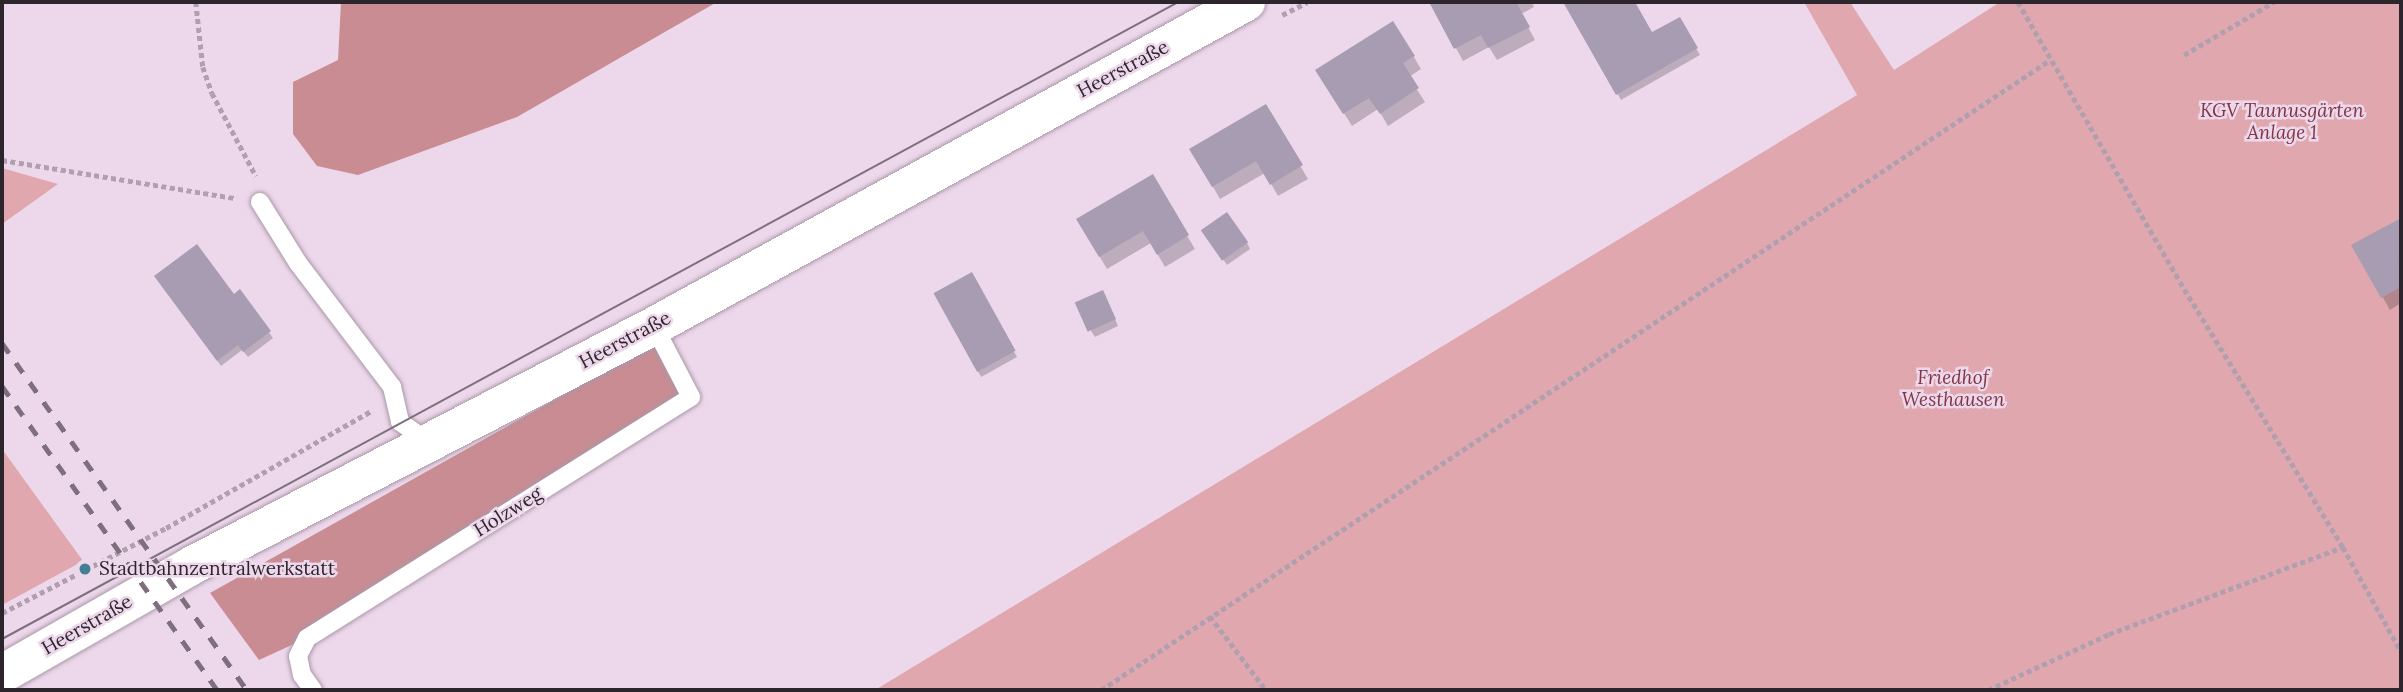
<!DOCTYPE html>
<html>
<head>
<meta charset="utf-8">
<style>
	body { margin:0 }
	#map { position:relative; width:2403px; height:692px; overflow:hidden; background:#edd8eb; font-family:Lora,serif }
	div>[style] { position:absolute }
	.green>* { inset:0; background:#e0a8ae }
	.forest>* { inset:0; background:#c98c93 }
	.shadow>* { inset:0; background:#0003; transform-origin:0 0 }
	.building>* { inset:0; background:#a79cb1; transform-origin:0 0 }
	.path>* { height:4.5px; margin-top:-2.25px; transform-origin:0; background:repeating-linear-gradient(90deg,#b09fae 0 5px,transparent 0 8.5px) }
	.roads { filter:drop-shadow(0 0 2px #a997a7) drop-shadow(0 0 2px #a997a7) }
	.lane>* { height:18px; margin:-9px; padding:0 9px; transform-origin:9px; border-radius:9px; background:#fff }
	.secondary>* { height:38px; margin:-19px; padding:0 19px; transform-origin:19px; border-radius:19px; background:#fff }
	.tram>* { height:2px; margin:-1px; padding:0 1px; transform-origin:1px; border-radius:1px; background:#7d707c }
	.rail>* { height:5px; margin-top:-2.5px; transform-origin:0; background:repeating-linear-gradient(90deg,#7d707c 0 12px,transparent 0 24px) }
	.dots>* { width:19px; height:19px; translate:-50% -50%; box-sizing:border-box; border:4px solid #edd8eb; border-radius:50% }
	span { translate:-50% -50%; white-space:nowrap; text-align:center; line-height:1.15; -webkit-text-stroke:5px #edd8eb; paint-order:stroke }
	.street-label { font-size:19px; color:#2d252c }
	.park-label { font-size:19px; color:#813543; font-style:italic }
	.poi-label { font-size:19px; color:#2d252c }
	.left { translate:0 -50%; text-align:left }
	.frame { position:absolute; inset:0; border:4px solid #2d252c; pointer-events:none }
</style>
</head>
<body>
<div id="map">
	<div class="green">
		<div style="clip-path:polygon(1804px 2px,1850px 2px,1894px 70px,2000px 2px,2401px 2px,2401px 690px,875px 690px,1857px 95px)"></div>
		<div style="clip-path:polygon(2px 168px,58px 184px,2px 224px)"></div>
		<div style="clip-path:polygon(2px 449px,83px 561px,2px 605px)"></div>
	</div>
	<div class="forest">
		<div style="clip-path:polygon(341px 2px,717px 2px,517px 117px,358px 175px,317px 166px,293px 134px,293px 82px,338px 60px)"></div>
		<div style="clip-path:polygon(661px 340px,691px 397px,307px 638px,259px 660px,210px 593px)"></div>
	</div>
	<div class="shadow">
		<div style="clip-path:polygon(1431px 2px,1532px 2px,1534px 7px,1521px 14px,1535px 40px,1497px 60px,1489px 47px,1463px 61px)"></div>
		<div style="clip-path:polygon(1565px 2px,1633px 2px,1651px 34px,1679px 19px,1700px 55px,1621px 100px)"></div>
		<div style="clip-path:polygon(1414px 57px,1421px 69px,1409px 77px,1425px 102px,1388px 126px,1378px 109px,1352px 126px,1325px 83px)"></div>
		<div style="clip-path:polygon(1265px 106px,1308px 179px,1278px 196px,1265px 173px,1220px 199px,1192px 150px)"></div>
		<div style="clip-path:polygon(1152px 177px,1195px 249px,1165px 267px,1151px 243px,1107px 269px,1078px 220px)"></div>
		<div style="clip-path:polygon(2401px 220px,2401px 303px,2390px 310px,2354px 246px)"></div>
		<div style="clip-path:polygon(1207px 236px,1247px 243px,1250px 249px,1227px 265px)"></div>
		<div style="left:971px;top:274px;width:95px;height:41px;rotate:61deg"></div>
		<div style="clip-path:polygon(160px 283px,234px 297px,240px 292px,273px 338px,248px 357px,242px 350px,221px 366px)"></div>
		<div style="clip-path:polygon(1106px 298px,1118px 326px,1095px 337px,1091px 331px)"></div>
	</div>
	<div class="building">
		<div style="clip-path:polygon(1429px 2px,1516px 2px,1530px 27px,1488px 48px,1481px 35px,1454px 49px)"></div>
		<div style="clip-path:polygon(1563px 2px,1635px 2px,1652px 32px,1680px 17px,1698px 48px,1616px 95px)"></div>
		<div style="clip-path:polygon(1393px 21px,1415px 56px,1403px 63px,1419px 88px,1380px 114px,1369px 98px,1343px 114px,1315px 70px)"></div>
		<div style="clip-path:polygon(1266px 104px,1303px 165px,1270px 185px,1256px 161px,1212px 187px,1189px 149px)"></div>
		<div style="clip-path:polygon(1153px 174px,1189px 235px,1157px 255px,1143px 231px,1099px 257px,1076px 219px)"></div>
		<div style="left:1227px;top:212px;width:37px;height:32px;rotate:55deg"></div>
		<div style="clip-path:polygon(2401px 218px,2401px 259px,2398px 261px,2401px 267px,2401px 287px,2381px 298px,2351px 245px)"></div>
		<div style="clip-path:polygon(197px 244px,234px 294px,240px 289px,271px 331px,243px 352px,238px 345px,217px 361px,154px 276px)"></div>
		<div style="left:972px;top:272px;width:90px;height:44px;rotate:61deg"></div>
		<div style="left:1103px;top:290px;width:32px;height:31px;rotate:66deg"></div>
	</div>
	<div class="path">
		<div style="left:196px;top:2px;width:65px;rotate:83.9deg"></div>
		<div style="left:203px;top:67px;width:28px;rotate:71deg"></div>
		<div style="left:212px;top:93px;width:94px;rotate:62.1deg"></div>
		<div style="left:2018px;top:2px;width:323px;rotate:59.9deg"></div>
		<div style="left:2180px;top:282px;width:311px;rotate:58.4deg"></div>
		<div style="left:2343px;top:547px;width:119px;rotate:60.9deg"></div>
		<div style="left:1282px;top:15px;width:28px;rotate:-27deg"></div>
		<div style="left:2184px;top:55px;width:104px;rotate:-30.5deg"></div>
		<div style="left:2px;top:160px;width:236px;rotate:9.3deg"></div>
		<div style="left:2px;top:613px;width:185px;rotate:-27.4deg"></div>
		<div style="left:166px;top:528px;width:236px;rotate:-29.7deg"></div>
		<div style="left:1210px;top:616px;width:93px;rotate:52.9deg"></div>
		<div style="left:1101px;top:690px;width:1139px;rotate:-33.58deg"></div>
		<div style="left:1988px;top:690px;width:133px;rotate:-24.8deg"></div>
		<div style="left:2109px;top:634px;width:250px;rotate:-20.4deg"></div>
	</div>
	<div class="roads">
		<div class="lane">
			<div style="left:260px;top:202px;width:72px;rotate:58.1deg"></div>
			<div style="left:298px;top:263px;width:156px;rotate:52.8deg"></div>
			<div style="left:392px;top:387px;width:36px;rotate:77deg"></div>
			<div style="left:400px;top:422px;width:35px;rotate:35deg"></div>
			<div style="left:313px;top:690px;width:19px;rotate:-126deg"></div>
			<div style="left:302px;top:675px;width:19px;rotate:-102deg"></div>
			<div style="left:298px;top:656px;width:20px;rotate:-63deg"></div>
			<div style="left:307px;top:638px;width:453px;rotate:-32.1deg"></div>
			<div style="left:691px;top:397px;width:80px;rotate:-117.5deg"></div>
		</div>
		<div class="secondary">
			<div style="left:2px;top:674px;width:218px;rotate:-29.7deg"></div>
			<div style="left:191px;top:566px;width:522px;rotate:-27.4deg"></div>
			<div style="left:654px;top:326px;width:675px;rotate:-28.69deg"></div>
		</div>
	</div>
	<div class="tram">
		<div style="left:2px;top:639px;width:1337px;rotate:-28.44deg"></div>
	</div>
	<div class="rail">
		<div style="left:2px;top:343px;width:425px;rotate:54.8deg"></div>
		<div style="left:2px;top:386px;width:372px;rotate:54.7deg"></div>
	</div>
	<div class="dots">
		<div style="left:85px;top:569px;background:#407f94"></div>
	</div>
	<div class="street-label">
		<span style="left:1123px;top:69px;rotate:-28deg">Heerstraße</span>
		<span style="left:625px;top:340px;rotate:-28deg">Heerstraße</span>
		<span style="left:508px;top:512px;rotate:-32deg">Holzweg</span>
		<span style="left:87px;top:625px;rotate:-30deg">Heerstraße</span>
	</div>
	<div class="park-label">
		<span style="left:2282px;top:122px">KGV Taunusgärten<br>Anlage 1</span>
		<span style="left:1953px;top:389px">Friedhof<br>Westhausen</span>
	</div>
	<div class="poi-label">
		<span class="left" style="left:99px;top:569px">Stadtbahnzentralwerkstatt</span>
	</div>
	<div class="frame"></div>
</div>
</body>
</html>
